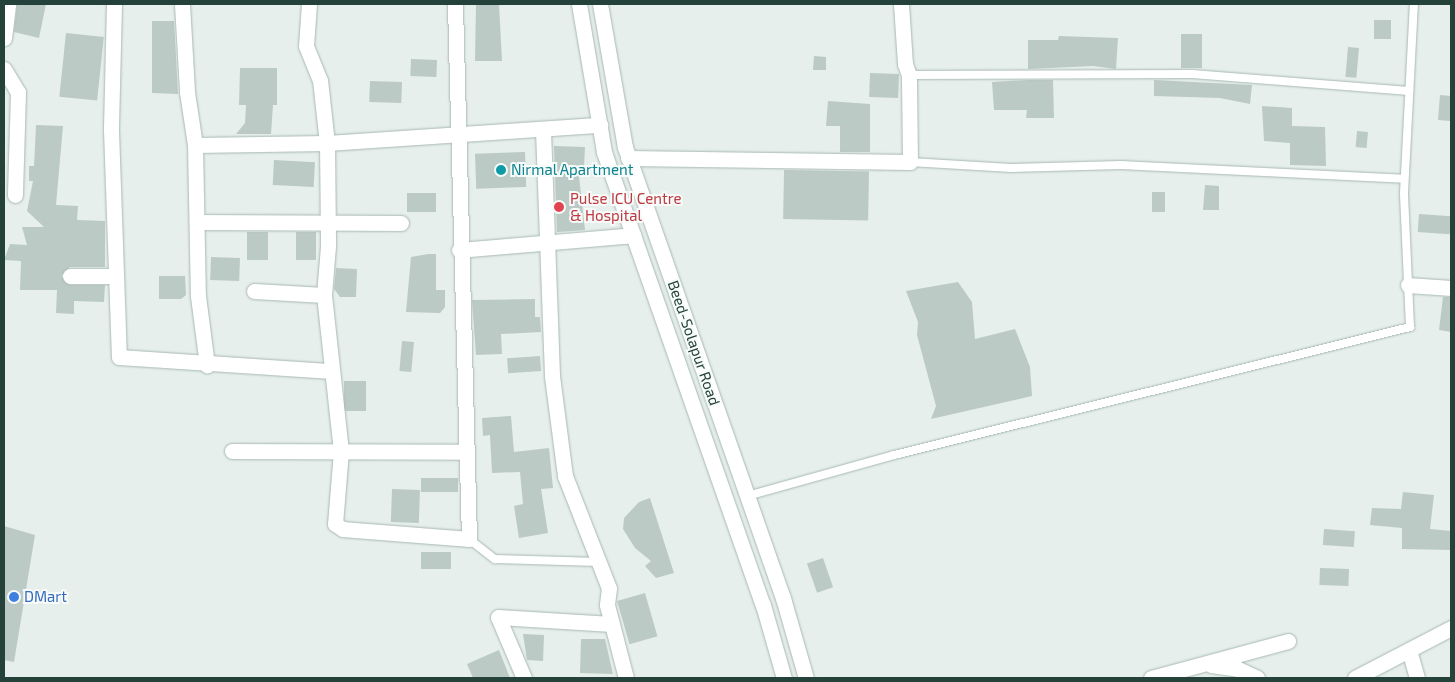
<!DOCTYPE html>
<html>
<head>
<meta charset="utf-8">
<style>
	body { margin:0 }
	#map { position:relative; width:1455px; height:682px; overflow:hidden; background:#e6efeb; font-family:"Exo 2",sans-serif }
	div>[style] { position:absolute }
	.building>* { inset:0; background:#bbcac4; transform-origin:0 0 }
	.roads { filter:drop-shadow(0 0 1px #a8b8b2) drop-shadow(0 0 1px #a8b8b2) }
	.service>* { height:8px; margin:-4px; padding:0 4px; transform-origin:4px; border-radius:4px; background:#fff }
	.minor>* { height:15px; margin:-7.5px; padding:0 7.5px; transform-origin:7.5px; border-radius:7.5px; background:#fff }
	.secondary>* { height:15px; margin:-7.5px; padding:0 7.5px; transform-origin:7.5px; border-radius:7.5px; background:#fff }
	.dots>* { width:14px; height:14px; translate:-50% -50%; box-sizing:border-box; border:2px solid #f7fbf9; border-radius:50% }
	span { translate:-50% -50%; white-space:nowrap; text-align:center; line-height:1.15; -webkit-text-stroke:4px #f7fbf9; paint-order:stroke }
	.culture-label { font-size:15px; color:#0d838f }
	.left { translate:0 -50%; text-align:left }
	.health-label { font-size:15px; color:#be3a42 }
	.street-label { font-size:15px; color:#24423a }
	.shop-label { font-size:15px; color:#366cbe }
	.frame { position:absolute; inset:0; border:5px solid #24423a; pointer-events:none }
</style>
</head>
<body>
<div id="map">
	<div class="building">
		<div style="clip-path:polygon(17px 4px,46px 4px,39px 38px,14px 32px)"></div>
		<div style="clip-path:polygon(476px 4px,499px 4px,502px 61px,475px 61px)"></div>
		<div style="left:1374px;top:20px;width:17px;height:19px"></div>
		<div style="clip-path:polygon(152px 21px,174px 21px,178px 94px,152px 93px)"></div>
		<div style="left:66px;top:33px;width:38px;height:64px;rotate:6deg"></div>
		<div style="left:1181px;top:34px;width:21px;height:34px"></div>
		<div style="clip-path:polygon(1059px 36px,1118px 38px,1116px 69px,1093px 66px,1028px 69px,1028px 40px,1058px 40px)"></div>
		<div style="left:1348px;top:47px;width:11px;height:30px;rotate:5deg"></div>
		<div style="clip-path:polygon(814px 56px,826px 57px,826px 70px,813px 70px)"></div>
		<div style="left:411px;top:59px;width:26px;height:17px;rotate:2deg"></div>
		<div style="clip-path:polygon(240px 68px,277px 68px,277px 105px,273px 105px,271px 134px,236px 134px,245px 123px,246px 105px,239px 105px)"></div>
		<div style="left:870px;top:73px;width:29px;height:24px;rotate:2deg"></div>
		<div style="clip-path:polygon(1028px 80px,1053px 80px,1054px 118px,1026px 118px,1027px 110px,994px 110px,992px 82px)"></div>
		<div style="clip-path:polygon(1154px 80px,1252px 85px,1250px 104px,1220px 98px,1154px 96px)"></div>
		<div style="left:370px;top:81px;width:32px;height:21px;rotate:2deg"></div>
		<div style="clip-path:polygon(1440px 95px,1451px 96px,1451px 121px,1438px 120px)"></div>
		<div style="clip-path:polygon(828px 101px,870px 104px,870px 152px,840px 152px,840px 126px,826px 126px)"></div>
		<div style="clip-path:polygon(1262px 106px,1292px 108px,1292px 126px,1325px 127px,1326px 166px,1290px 165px,1290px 143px,1264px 141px)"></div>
		<div style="clip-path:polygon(36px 125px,63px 126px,56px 205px,78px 206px,77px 220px,105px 221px,105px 267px,70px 267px,61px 276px,70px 285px,105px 285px,104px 302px,74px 301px,74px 314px,56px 313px,57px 290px,20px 290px,21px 261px,4px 260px,10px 244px,27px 245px,22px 227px,44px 227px,27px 211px,33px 181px,29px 181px,29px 166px,34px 166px)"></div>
		<div style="left:1357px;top:131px;width:11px;height:16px;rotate:5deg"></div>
		<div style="clip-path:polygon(554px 146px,585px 147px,584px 167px,578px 167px,585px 230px,557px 232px)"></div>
		<div style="left:525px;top:152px;width:35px;height:50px;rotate:88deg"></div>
		<div style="left:274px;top:160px;width:41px;height:25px;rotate:3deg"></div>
		<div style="left:784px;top:170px;width:85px;height:49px;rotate:1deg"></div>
		<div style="clip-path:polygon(1205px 185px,1219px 186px,1219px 210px,1203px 210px)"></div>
		<div style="left:1152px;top:192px;width:13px;height:20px"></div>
		<div style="left:436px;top:193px;width:19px;height:29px;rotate:90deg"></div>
		<div style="left:1419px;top:214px;width:32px;height:18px;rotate:4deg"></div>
		<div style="left:247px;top:232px;width:21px;height:28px"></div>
		<div style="left:296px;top:232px;width:20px;height:28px"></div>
		<div style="clip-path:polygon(428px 254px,436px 254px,436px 290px,445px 290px,445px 307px,440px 313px,406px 312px,411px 257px)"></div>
		<div style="left:211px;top:257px;width:29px;height:23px;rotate:2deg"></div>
		<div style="clip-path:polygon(336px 268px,357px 269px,356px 297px,340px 297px,334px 289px)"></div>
		<div style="clip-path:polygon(159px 276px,185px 276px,186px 295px,181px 299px,159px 299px)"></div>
		<div style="clip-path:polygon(958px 282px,972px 302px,975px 339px,1015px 329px,1030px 367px,1032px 396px,931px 419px,936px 406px,917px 335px,918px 322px,906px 291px)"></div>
		<div style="clip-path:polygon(1443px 297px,1451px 297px,1451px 332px,1439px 330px)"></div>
		<div style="clip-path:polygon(535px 299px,535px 317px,540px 317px,541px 332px,501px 334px,502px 354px,476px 355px,472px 300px)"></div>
		<div style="left:402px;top:341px;width:12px;height:30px;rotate:5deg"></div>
		<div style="left:540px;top:356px;width:15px;height:33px;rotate:86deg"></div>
		<div style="left:344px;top:381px;width:22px;height:30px"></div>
		<div style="clip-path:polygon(511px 416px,514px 452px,549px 448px,553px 488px,541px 489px,548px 533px,519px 538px,514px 506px,523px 504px,520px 472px,492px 473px,490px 435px,483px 436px,482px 418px)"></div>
		<div style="left:421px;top:478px;width:37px;height:14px"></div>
		<div style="left:392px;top:489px;width:28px;height:33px;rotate:2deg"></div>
		<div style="clip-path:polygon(1403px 492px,1434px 495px,1430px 529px,1451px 531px,1451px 550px,1402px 549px,1402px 528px,1370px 525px,1372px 508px,1401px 509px)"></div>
		<div style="clip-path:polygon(650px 498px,674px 573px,656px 578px,645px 566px,651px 561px,635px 548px,623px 529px,624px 518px,639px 502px)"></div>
		<div style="clip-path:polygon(4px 526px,35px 535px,14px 662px,4px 660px)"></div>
		<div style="left:1324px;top:529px;width:31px;height:16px;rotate:4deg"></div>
		<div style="left:421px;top:552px;width:30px;height:17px"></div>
		<div style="left:823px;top:558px;width:31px;height:17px;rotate:71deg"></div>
		<div style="left:1320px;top:568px;width:29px;height:17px;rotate:2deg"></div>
		<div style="left:645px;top:593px;width:45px;height:29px;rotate:74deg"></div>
		<div style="clip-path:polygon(523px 634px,544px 635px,543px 661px,527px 660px)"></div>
		<div style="clip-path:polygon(581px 639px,605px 639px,613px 674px,580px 673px)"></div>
		<div style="clip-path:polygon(499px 650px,510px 678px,473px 678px,467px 664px)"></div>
	</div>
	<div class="roads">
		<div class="service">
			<div style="left:909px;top:75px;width:283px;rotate:-0.2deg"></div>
			<div style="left:1192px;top:74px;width:218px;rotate:4.5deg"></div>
			<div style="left:910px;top:162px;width:101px;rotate:3.4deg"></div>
			<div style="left:1011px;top:168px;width:110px;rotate:-1.6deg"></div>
			<div style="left:1121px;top:165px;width:283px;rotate:2.8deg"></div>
			<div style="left:747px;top:496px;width:153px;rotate:-15.6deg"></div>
			<div style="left:894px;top:455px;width:532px;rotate:-13.93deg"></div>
			<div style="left:1410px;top:327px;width:134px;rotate:-92.6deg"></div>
			<div style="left:1404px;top:193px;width:189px;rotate:-87deg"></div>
			<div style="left:469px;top:539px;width:33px;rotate:38deg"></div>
			<div style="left:495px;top:559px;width:103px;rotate:1.7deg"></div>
		</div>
		<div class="minor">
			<div style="left:114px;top:4px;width:126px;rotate:91.4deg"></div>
			<div style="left:111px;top:130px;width:227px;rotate:88deg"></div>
			<div style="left:119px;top:357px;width:213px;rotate:3.8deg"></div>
			<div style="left:182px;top:4px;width:88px;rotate:86.7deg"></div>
			<div style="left:187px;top:92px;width:54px;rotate:81.4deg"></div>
			<div style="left:195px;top:145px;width:151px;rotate:88.9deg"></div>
			<div style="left:198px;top:296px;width:70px;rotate:82.6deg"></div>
			<div style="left:309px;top:4px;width:42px;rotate:94.1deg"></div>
			<div style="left:306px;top:46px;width:37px;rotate:68deg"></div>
			<div style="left:320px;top:80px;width:63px;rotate:83.7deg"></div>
			<div style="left:327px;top:143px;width:103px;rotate:89.4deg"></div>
			<div style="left:328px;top:246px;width:49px;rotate:94.7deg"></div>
			<div style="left:324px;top:295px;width:157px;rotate:83.8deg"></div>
			<div style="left:341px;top:451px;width:73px;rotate:94.7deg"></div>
			<div style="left:335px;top:524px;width:9px;rotate:32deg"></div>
			<div style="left:343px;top:529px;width:126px;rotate:4.5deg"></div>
			<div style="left:469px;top:539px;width:535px;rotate:-91.5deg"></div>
			<div style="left:4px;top:38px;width:34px;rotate:-83deg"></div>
			<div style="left:4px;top:69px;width:27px;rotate:59deg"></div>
			<div style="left:18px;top:92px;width:103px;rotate:91.7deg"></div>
			<div style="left:543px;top:130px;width:246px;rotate:87.9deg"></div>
			<div style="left:552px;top:376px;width:101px;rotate:82.6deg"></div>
			<div style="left:565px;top:476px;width:120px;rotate:68.6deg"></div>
			<div style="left:609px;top:588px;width:17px;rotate:97deg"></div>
			<div style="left:607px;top:605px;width:75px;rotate:75.4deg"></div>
			<div style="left:195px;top:145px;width:132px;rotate:-0.9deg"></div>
			<div style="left:327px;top:143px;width:274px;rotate:-3.8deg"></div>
			<div style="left:628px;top:158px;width:282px;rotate:0.8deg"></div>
			<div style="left:910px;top:162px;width:87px;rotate:-90.7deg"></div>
			<div style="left:909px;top:75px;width:12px;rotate:-110deg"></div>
			<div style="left:905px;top:64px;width:60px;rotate:-93.8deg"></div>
			<div style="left:198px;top:222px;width:203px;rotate:0.3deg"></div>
			<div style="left:459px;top:250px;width:175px;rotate:-4.9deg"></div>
			<div style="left:70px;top:276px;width:46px"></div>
			<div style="left:1408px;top:285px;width:43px;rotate:4deg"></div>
			<div style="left:254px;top:291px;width:70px;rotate:3.3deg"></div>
			<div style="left:232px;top:451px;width:233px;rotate:0.2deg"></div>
			<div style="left:1409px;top:650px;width:29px;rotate:74deg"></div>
			<div style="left:1211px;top:665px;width:27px;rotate:8deg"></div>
			<div style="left:1238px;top:669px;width:21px;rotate:25deg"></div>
			<div style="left:524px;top:678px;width:66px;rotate:-113.1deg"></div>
			<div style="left:498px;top:617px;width:114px;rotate:3.5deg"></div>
			<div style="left:1151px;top:678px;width:142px;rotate:-15.1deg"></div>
			<div style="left:1355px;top:678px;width:108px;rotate:-27.5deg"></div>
		</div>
		<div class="secondary">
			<div style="left:579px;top:4px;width:150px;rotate:80.4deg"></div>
			<div style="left:604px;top:152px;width:480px;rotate:70.7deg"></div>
			<div style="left:763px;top:605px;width:76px;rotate:74deg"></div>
			<div style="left:600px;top:4px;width:145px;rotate:80.1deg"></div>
			<div style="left:625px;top:147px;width:478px;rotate:70.7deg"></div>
			<div style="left:783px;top:598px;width:83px;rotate:74deg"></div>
		</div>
	</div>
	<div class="dots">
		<div style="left:501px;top:170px;background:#0f9aa8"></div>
		<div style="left:559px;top:207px;background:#e0444e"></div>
		<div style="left:14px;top:597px;background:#3f7fe0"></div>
	</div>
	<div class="culture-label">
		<span class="left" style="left:511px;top:170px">Nirmal Apartment</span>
	</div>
	<div class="health-label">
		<span class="left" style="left:570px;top:207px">Pulse ICU Centre<br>&amp; Hospital</span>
	</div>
	<div class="street-label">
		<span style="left:694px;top:343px;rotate:71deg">Beed-Solapur Road</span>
	</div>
	<div class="shop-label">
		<span class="left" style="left:24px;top:597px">DMart</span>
	</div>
	<div class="frame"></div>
</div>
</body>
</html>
